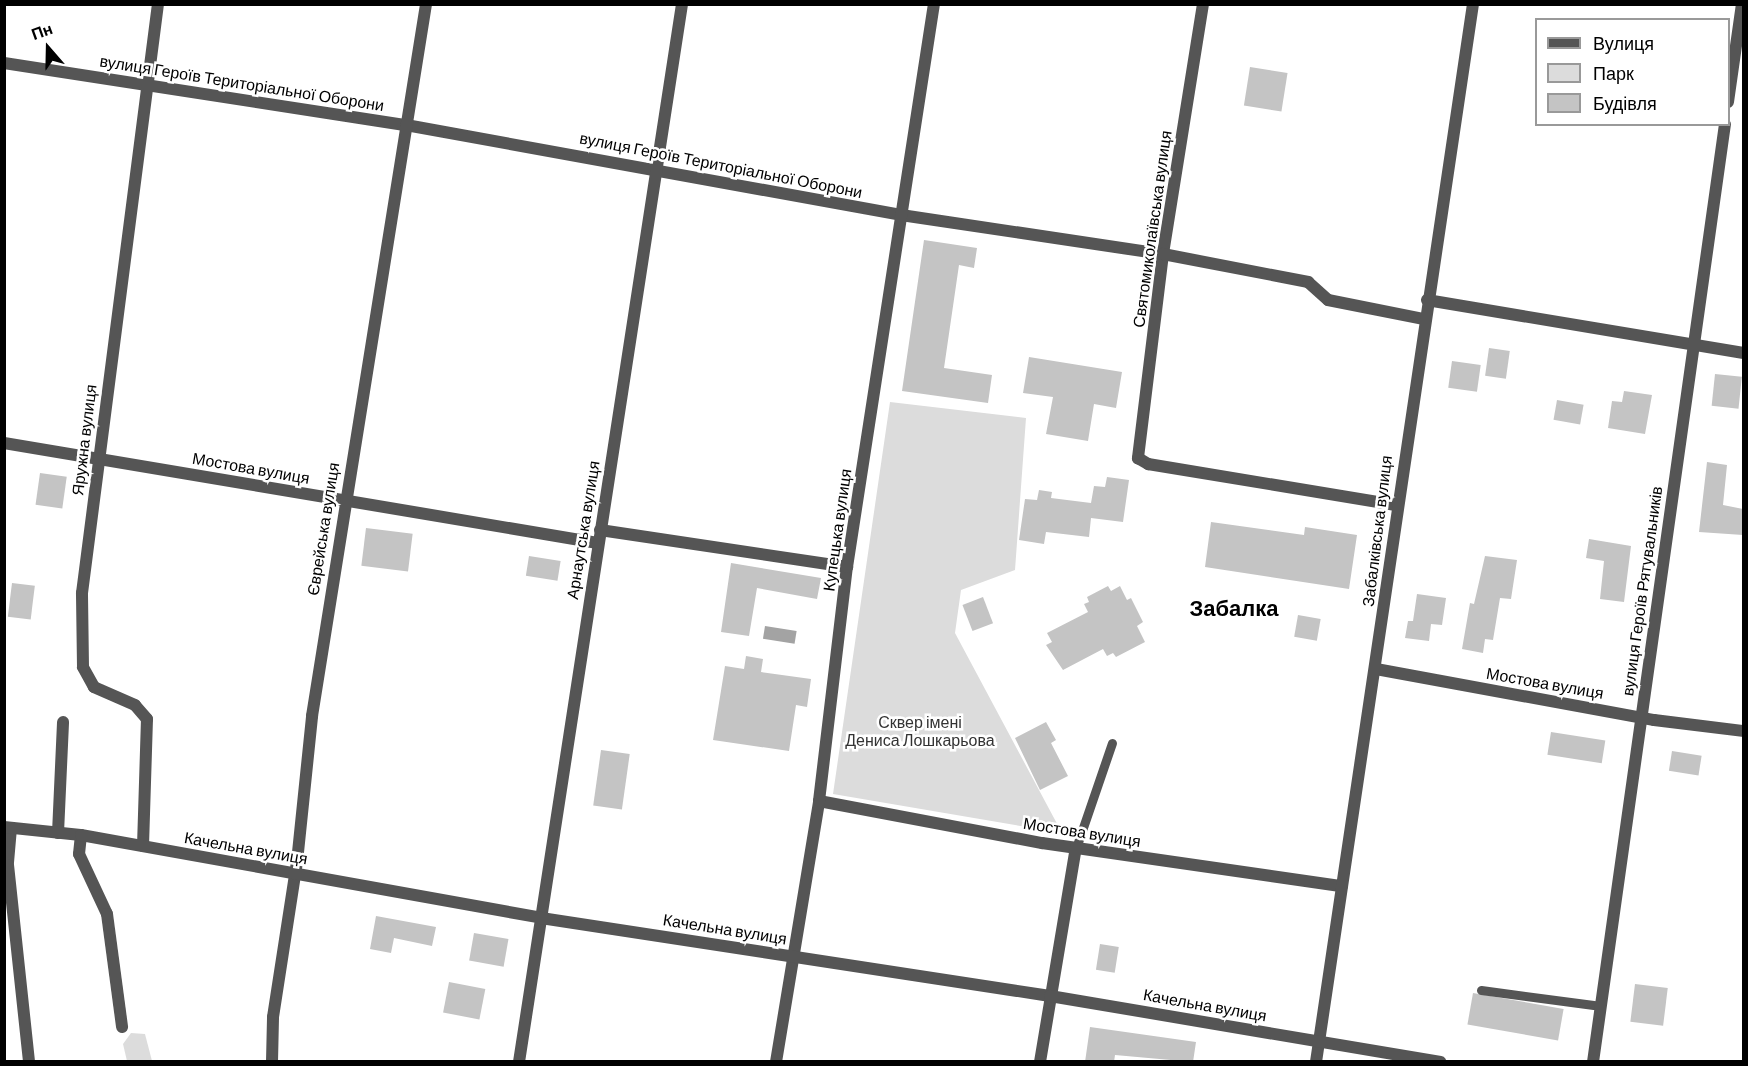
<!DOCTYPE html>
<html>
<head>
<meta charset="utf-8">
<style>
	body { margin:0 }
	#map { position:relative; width:1748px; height:1066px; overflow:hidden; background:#fff; font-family:Barlow,sans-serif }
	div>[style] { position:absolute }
	.green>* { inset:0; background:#dcdcdc }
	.water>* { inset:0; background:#a3a3a3; transform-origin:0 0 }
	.building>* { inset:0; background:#c4c4c4; transform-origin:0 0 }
	.service>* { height:9px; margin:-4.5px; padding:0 4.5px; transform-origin:4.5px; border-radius:4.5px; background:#555 }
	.pedestrian>* { height:12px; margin:-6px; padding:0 6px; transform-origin:6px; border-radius:6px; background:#555 }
	.minor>* { height:12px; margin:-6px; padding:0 6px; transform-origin:6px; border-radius:6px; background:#555 }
	.tertiary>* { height:12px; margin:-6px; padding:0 6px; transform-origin:6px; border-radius:6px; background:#555 }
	span { translate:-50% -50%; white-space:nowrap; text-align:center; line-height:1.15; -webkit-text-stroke:5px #fff; paint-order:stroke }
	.street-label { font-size:16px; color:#000 }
	.park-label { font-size:16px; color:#333 }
	.district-label { font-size:22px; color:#000; font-weight:700 }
	.frame { position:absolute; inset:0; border:6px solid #000; pointer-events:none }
	.legend { position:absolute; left:1535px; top:18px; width:195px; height:108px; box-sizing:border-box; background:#fff; border:2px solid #999; margin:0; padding:8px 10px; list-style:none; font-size:18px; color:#000 }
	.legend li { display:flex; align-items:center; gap:12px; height:30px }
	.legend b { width:30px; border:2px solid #999 }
	.north { position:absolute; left:18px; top:18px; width:60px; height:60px; -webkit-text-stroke:4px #fff; paint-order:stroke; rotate:340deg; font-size:16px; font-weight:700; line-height:24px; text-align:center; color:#000 }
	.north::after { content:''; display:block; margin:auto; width:21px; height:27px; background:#000; clip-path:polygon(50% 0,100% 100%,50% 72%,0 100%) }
</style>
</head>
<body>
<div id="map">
	<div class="green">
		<div style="clip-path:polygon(890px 402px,1026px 418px,1015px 570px,961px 590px,955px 633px,1062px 833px,833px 794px)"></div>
		<div style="clip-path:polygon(131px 1033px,145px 1034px,152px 1061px,127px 1061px,123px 1044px)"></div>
	</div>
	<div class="water">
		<div style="left:765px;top:626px;width:32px;height:13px;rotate:9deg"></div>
	</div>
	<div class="building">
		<div style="left:1250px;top:67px;width:38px;height:39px;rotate:9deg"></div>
		<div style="clip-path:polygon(924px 240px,977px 248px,974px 268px,959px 265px,944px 368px,992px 375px,988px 403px,902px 391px)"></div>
		<div style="left:1489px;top:348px;width:21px;height:28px;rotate:8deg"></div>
		<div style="clip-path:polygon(1029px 357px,1122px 372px,1116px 408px,1094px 404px,1088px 441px,1046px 434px,1053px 397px,1023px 393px)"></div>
		<div style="left:1452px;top:361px;width:29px;height:27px;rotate:8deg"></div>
		<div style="left:1715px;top:374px;width:27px;height:32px;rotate:6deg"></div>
		<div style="clip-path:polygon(1624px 391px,1652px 395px,1645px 434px,1608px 428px,1612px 401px,1622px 402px)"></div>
		<div style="left:1557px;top:400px;width:27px;height:20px;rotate:10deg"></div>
		<div style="clip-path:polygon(1707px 462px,1727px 465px,1723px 505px,1743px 509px,1743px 535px,1699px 532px)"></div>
		<div style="left:40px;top:473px;width:27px;height:32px;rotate:8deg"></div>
		<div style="clip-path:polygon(1107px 477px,1129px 480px,1123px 522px,1091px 518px,1089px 537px,1046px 532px,1044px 544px,1019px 540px,1025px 499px,1037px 500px,1039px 490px,1052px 492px,1051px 498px,1091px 503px,1094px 486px,1105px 487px)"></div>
		<div style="clip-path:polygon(1211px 522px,1304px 535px,1305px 527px,1357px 535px,1349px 589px,1205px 567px)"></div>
		<div style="left:366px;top:528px;width:47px;height:38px;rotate:7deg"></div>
		<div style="clip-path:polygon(1589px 539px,1631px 546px,1624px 602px,1600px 599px,1604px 561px,1586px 558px)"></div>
		<div style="left:529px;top:556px;width:32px;height:20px;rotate:9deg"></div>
		<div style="clip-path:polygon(1485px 556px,1517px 560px,1511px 599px,1500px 598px,1493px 640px,1485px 639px,1483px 653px,1462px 649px,1470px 603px,1474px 604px)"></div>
		<div style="clip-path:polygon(731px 563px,821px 578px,817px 599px,757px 588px,749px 636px,721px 632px)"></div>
		<div style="left:12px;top:583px;width:23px;height:34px;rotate:7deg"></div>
		<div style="clip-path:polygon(1108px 586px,1111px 591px,1120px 586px,1127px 600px,1131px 598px,1143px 622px,1137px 626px,1145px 642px,1116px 657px,1113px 653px,1107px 656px,1103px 649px,1063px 670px,1046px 645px,1052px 642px,1047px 633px,1088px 612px,1084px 604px,1089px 602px,1087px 597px)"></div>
		<div style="clip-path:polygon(1417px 594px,1446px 598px,1442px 625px,1431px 624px,1429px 641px,1405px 638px,1408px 621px,1413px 621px)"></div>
		<div style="left:983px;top:597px;width:28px;height:22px;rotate:69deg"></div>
		<div style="left:1298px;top:615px;width:23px;height:22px;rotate:10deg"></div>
		<div style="clip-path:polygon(746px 656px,763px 659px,761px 672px,811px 679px,807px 707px,796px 705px,789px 751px,713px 740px,725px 666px,744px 669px)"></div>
		<div style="clip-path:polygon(1046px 722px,1056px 740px,1051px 743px,1068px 776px,1040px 790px,1015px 738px)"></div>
		<div style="left:1551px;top:732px;width:55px;height:23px;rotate:9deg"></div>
		<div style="left:601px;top:750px;width:29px;height:56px;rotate:8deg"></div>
		<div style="left:1672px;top:751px;width:30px;height:20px;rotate:9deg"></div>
		<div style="clip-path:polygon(376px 916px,436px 927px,432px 946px,394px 938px,391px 953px,370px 949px)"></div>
		<div style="left:474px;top:933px;width:35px;height:28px;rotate:10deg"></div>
		<div style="left:1100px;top:944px;width:19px;height:26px;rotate:9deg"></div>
		<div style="left:449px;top:982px;width:37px;height:31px;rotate:11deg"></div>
		<div style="left:1635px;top:984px;width:33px;height:38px;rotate:7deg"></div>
		<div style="left:1473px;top:993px;width:92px;height:32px;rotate:10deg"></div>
		<div style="clip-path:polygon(1090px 1027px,1196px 1042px,1193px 1062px,1115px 1055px,1114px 1062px,1085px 1062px)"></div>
	</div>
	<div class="service">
		<div style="left:1076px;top:848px;width:111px;rotate:-71.1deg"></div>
		<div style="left:1481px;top:990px;width:121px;rotate:7.6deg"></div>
	</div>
	<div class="pedestrian">
		<div style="left:1328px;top:300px;width:98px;rotate:11.2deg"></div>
	</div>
	<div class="minor">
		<div style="left:1203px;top:4px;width:253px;rotate:99.1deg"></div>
		<div style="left:1163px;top:254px;width:206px;rotate:97deg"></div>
		<div style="left:1138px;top:458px;width:12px;rotate:31deg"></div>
		<div style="left:1148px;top:464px;width:251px;rotate:9.4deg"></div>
		<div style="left:4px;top:63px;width:407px;rotate:8.8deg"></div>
		<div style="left:406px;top:125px;width:503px;rotate:10.3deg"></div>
		<div style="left:901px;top:215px;width:265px;rotate:8.5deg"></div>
		<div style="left:1163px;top:254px;width:148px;rotate:10.9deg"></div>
		<div style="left:1308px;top:282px;width:27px;rotate:42deg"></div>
		<div style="left:1427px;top:300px;width:321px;rotate:9.5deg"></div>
		<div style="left:4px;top:443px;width:602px;rotate:9.56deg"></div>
		<div style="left:600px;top:530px;width:250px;rotate:8.5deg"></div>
		<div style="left:1376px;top:669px;width:283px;rotate:10.4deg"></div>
		<div style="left:1654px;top:720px;width:91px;rotate:7deg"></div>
		<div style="left:819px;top:801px;width:227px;rotate:10.7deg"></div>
		<div style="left:1042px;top:843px;width:303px;rotate:8.2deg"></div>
		<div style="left:11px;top:828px;width:37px;rotate:95deg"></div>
		<div style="left:8px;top:865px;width:198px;rotate:83.9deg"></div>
		<div style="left:58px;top:833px;width:111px;rotate:-87.4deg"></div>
		<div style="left:81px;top:835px;width:19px;rotate:96deg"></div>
		<div style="left:79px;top:854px;width:66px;rotate:65deg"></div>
		<div style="left:107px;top:914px;width:114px;rotate:82.4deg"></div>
		<div style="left:143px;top:846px;width:127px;rotate:-88.2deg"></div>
		<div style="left:147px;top:719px;width:18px;rotate:-131deg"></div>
		<div style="left:135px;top:705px;width:45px;rotate:-156.3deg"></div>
		<div style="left:94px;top:687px;width:23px;rotate:-119deg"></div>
		<div style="left:83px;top:667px;width:74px;rotate:-90.8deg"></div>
		<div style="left:82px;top:593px;width:594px;rotate:-82.65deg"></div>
		<div style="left:272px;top:1062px;width:45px;rotate:-88.7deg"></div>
		<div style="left:273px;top:1017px;width:157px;rotate:-81.2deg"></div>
		<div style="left:297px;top:862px;width:147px;rotate:-84.1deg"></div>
		<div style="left:312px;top:716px;width:721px;rotate:-80.9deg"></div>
		<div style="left:519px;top:1062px;width:1070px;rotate:-81.24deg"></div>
		<div style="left:776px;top:1062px;width:265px;rotate:-80.6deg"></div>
		<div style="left:819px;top:801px;width:236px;rotate:-83.2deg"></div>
		<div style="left:847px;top:567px;width:570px;rotate:-81.22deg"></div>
		<div style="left:1040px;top:1062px;width:217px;rotate:-80.5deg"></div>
		<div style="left:1316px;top:1062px;width:1070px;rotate:-81.56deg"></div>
	</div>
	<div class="tertiary">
		<div style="left:1728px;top:102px;width:99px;rotate:-81.9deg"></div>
		<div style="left:4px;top:827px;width:77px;rotate:5.9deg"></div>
		<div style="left:81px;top:835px;width:467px;rotate:10.2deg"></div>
		<div style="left:541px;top:918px;width:515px;rotate:8.71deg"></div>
		<div style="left:1050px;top:996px;width:396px;rotate:9.6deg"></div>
		<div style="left:1593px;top:1062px;width:947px;rotate:-81.99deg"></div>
	</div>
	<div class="street-label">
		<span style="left:242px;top:83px;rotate:9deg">вулиця Героїв Територіальної Оборони</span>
		<span style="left:721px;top:165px;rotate:11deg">вулиця Героїв Територіальної Оборони</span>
		<span style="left:1152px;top:229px;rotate:-82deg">Святомиколаївська вулиця</span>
		<span style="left:84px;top:440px;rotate:-83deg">Яружна вулиця</span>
		<span style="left:251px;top:468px;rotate:10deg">Мостова вулиця</span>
		<span style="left:323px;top:529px;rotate:-81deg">Єврейська вулиця</span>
		<span style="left:583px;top:530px;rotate:-81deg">Арнаутська вулиця</span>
		<span style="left:837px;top:530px;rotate:-82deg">Купецька вулиця</span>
		<span style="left:1377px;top:531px;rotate:-83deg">Забалківська вулиця</span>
		<span style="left:1642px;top:591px;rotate:-82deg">вулиця Героїв Рятувальників</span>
		<span style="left:1545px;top:683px;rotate:10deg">Мостова вулиця</span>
		<span style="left:1082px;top:832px;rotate:9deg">Мостова вулиця</span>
		<span style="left:246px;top:848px;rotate:10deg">Качельна вулиця</span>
		<span style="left:725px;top:929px;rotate:9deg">Качельна вулиця</span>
		<span style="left:1205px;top:1005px;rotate:10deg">Качельна вулиця</span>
	</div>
	<div class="park-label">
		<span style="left:920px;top:731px">Сквер імені<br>Дениса Лошкарьова</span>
	</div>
	<div class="district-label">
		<span style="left:1234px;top:608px">Забалка</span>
	</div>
	<div class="frame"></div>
	<ul class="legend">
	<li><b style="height:8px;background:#555"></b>Вулиця</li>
	<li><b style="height:16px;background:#dcdcdc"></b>Парк</li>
	<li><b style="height:16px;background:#c4c4c4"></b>Будівля</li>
	</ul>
	<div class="north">Пн</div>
</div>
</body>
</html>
